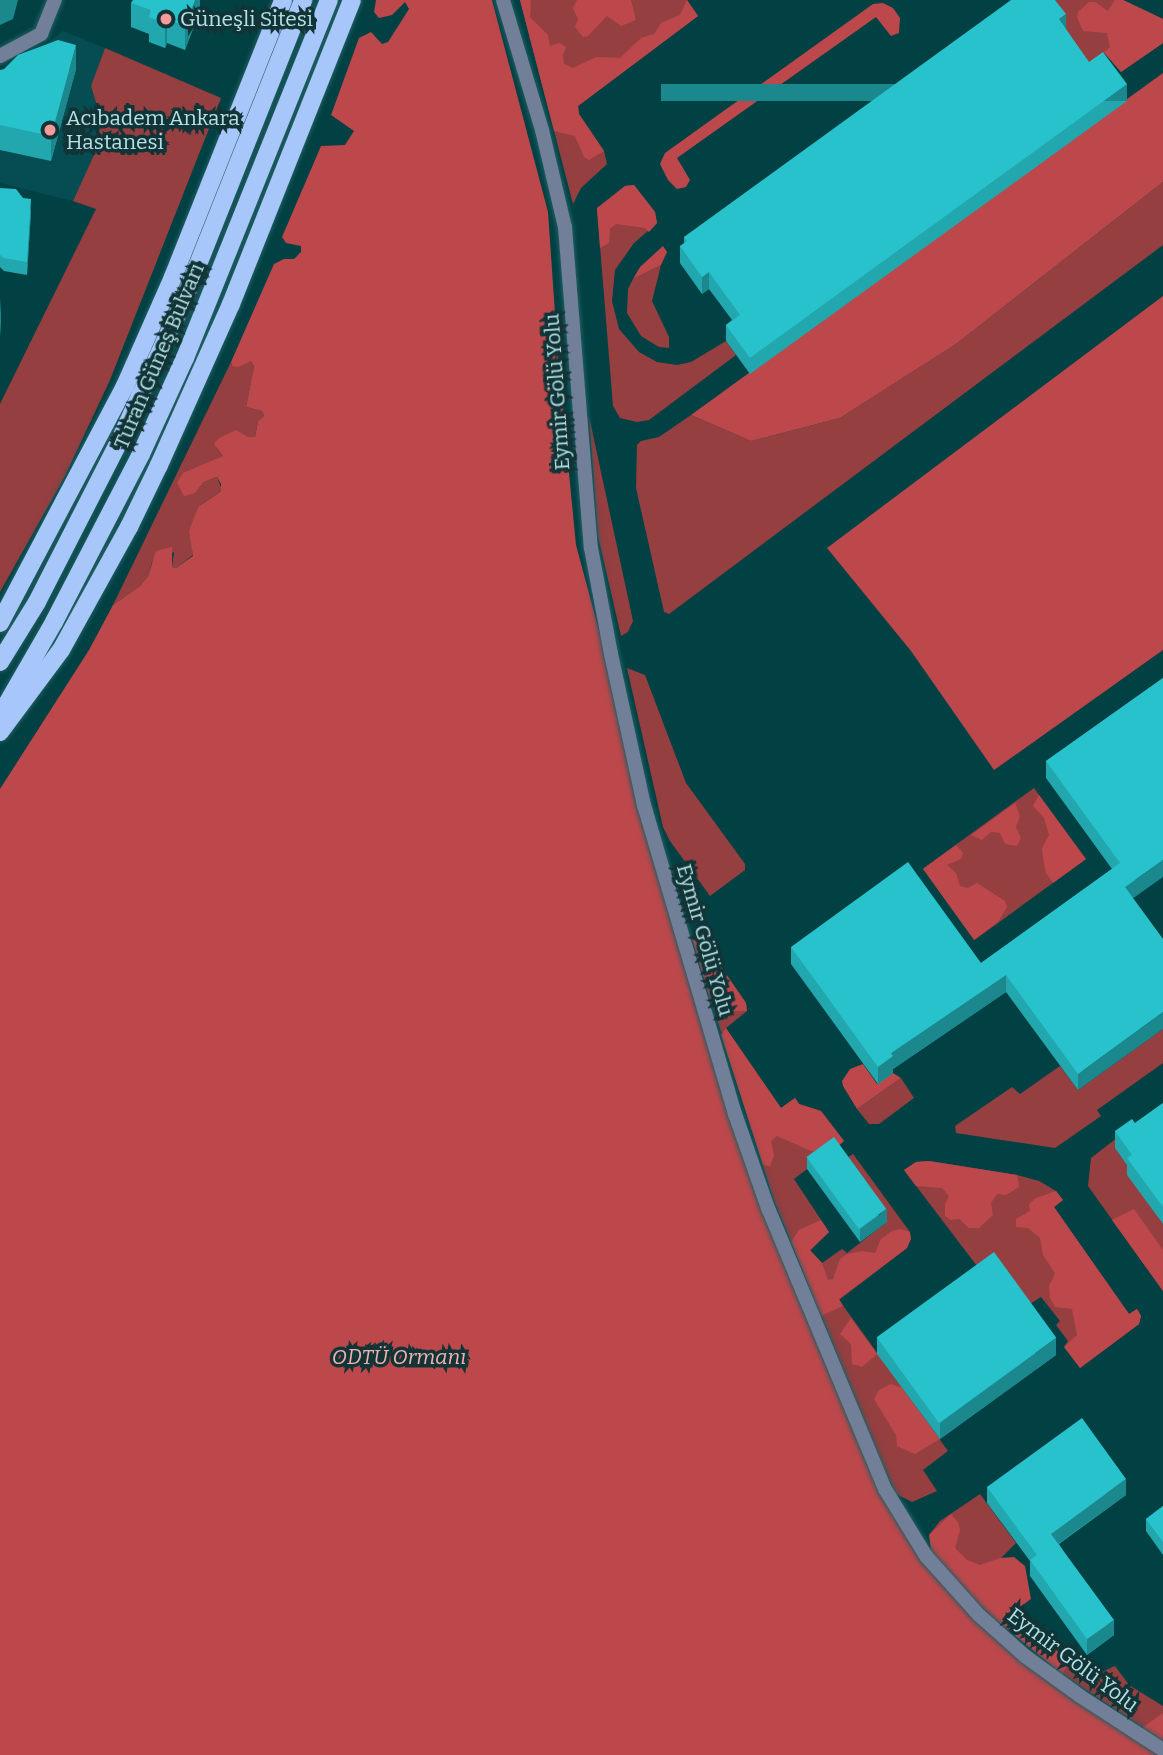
<!DOCTYPE html>
<html>
<head>
<meta charset="utf-8">
<style>
	body { margin:0 }
	#map { position:relative; width:1163px; height:1755px; overflow:hidden; background:#014144; font-family:Bitter,serif }
	div>[style] { position:absolute }
	.built>* { inset:0; background:#054d52 }
	.green>* { inset:0; background:#953f41; transform-origin:0 0 }
	.forest>* { inset:0; background:#bc484c }
	.roads { filter:drop-shadow(0 0 2px #215e61) drop-shadow(0 0 2px #215e61) }
	.minor>* { height:14px; margin:-7px; padding:0 7px; transform-origin:7px; border-radius:7px; background:#717f99 }
	.tertiary>* { height:14px; margin:-7px; padding:0 7px; transform-origin:7px; border-radius:7px; background:#717f99 }
	.primary>* { height:18px; margin:-9px; padding:0 9px; transform-origin:9px; border-radius:9px; background:#a7c6fa }
	.wall>* { inset:0; background:#22a7af }
	.shaded-wall>* { inset:0; background:#1b888e; transform-origin:0 0 }
	.building>* { inset:0; background:#27c2cb; transform-origin:0 0 }
	.dots>* { width:19px; height:19px; translate:-50% -50%; box-sizing:border-box; border:4px solid #133436; border-radius:50% }
	span { translate:-50% -50%; white-space:nowrap; text-align:center; line-height:1.15; -webkit-text-stroke:7px #133436; paint-order:stroke }
	.poi-label { font-size:21px; color:#b3e1e4 }
	.left { translate:0 -50%; text-align:left }
	.street-label { font-size:21px; color:#b3e1e4 }
	.park-label { font-size:21px; color:#efb2b0; font-style:italic }
</style>
</head>
<body>
<div id="map">
	<div class="built">
		<div style="clip-path:polygon(63px 31px,105px 48px,91px 86px,100px 116px,99px 144px,73px 201px,0 183px,0 71px,29px 58px)"></div>
	</div>
	<div class="green">
		<div style="clip-path:polygon(520px 0,687px 0,698px 16px,578px 106px,579px 114px,604px 151px,607px 164px,581px 188px,573px 204px)"></div>
		<div style="clip-path:polygon(1014px 0,1123px 0,1163px 19px,1163px 43px,1121px 72px,1104px 53px,1082px 68px)"></div>
		<div style="clip-path:polygon(105px 48px,221px 98px,110px 380px,64px 478px,0 592px,0 404px,96px 209px,73px 201px,99px 144px,100px 116px,91px 86px)"></div>
		<div style="clip-path:polygon(1163px 182px,1163px 245px,669px 614px,664px 612px,636px 488px,637px 445px,641px 441px,659px 437px,691px 415px,751px 441px,840px 418px,956px 344px)"></div>
		<div style="clip-path:polygon(634px 185px,655px 212px,657px 223px,634px 243px,615px 270px,612px 301px,619px 329px,639px 352px,657px 362px,677px 365px,691px 362px,726px 341px,736px 355px,649px 420px,637px 422px,620px 418px,613px 406px,597px 209px,625px 186px)"></div>
		<div style="clip-path:polygon(661px 265px,652px 301px,669px 337px,669px 348px,659px 347px,641px 336px,627px 313px,628px 289px,633px 279px)"></div>
		<div style="clip-path:polygon(251px 361px,254px 368px,246px 407px,262px 411px,264px 416px,258px 421px,255px 437px,217px 448px,223px 456px,202px 467px,192px 469px,195px 493px,204px 482px,217px 477px,222px 490px,198px 507px,190px 531px,193px 555px,176px 568px,172px 567px,174px 552px,152px 562px,148px 576px,140px 586px,113px 605px,231px 362px,232px 366px)"></div>
		<div style="clip-path:polygon(589px 416px,633px 621px,628px 632px,621px 636px,598px 536px)"></div>
		<div style="clip-path:polygon(627px 668px,645px 675px,686px 783px,745px 864px,745px 870px,710px 896px,670px 841px,663px 827px)"></div>
		<div style="left:1034px;top:788px;width:88px;height:137px;rotate:54deg"></div>
		<div style="clip-path:polygon(699px 935px,746px 1003px,747px 1011px,726px 1028px,731px 1037px,781px 1108px,795px 1098px,799px 1104px,821px 1111px,844px 1141px,794px 1179px,829px 1232px,810px 1251px,822px 1263px,842px 1249px,847px 1253px,887px 1222px,842px 1161px,853px 1154px,910px 1232px,907px 1248px,839px 1300px,948px 1451px,923px 1470px,937px 1491px,912px 1502px,896px 1494px,881px 1462px,773px 1198px,692px 939px)"></div>
		<div style="clip-path:polygon(1163px 1029px,1163px 1063px,1097px 1110px,1101px 1116px,1055px 1148px,956px 1133px,955px 1126px,1012px 1087px,1020px 1094px,1060px 1066px,1078px 1090px)"></div>
		<div style="clip-path:polygon(901px 1078px,914px 1098px,879px 1124px,869px 1124px,857px 1109px)"></div>
		<div style="clip-path:polygon(1135px 1124px,1132px 1171px,1163px 1224px,1163px 1291px,1088px 1186px,1091px 1158px)"></div>
		<div style="clip-path:polygon(929px 1161px,1017px 1175px,1039px 1181px,1056px 1191px,1063px 1200px,1054px 1207px,1129px 1314px,1137px 1309px,1141px 1316px,1139px 1324px,1080px 1368px,1064px 1347px,1068px 1341px,1056px 1325px,1060px 1321px,1041px 1297px,1030px 1304px,980px 1270px,904px 1170px,916px 1162px)"></div>
		<div style="clip-path:polygon(980px 1494px,1016px 1543px,1001px 1558px,1017px 1609px,1093px 1676px,1115px 1666px,1129px 1685px,1163px 1706px,1163px 1741px,1062px 1674px,990px 1615px,929px 1535px,940px 1521px)"></div>
	</div>
	<div class="forest">
		<div style="clip-path:polygon(376px 0,492px 0,548px 212px,559px 371px,576px 545px,670px 894px,735px 1114px,885px 1489px,979px 1615px,1163px 1755px,0 1755px,0 789px,89px 650px,113px 605px,140px 586px,148px 576px,156px 551px,172px 547px,172px 567px,176px 568px,193px 556px,189px 531px,198px 507px,221px 491px,221px 484px,217px 477px,204px 482px,195px 493px,184px 496px,177px 483px,183px 473px,223px 456px,214px 444px,219px 438px,236px 430px,248px 437px,255px 437px,258px 421px,264px 416px,262px 411px,246px 407px,254px 367px,251px 361px,238px 367px,232px 366px,231px 362px,274px 264px,284px 259px,294px 259px,301px 252px,301px 246px,286px 243px,282px 237px,321px 146px,345px 145px,354px 131px,331px 115px,359px 38px,371px 32px,382px 44px,388px 42px,409px 9px,405px 2px,392px 15px,379px 18px,374px 12px)"></div>
		<div style="clip-path:polygon(520px 0,531px 0,530px 17px,548px 35px,550px 46px,559px 43px,566px 47px,563px 55px,564px 64px,573px 68px,596px 57px,620px 58px,641px 38px,654px 34px,661px 23px,680px 15px,687px 0,698px 16px,578px 106px,579px 114px,604px 151px,589px 160px,584px 157px,575px 136px,554px 131px)"></div>
		<div style="clip-path:polygon(577px 0,631px 0,636px 20px,621px 26px,607px 16px,588px 36px,583px 37px,575px 27px,578px 19px,573px 8px)"></div>
		<div style="clip-path:polygon(1115px 0,1123px 0,1163px 19px,1163px 43px,1121px 72px,1104px 52px,1110px 47px,1107px 33px,1083px 31px,1077px 17px,1078px 12px,1089px 2px,1095px 2px,1108px 11px)"></div>
		<div style="clip-path:polygon(883px 3px,893px 8px,900px 18px,899px 33px,891px 36px,876px 17px,677px 158px,690px 180px,686px 187px,677px 189px,668px 180px,660px 164px,665px 153px,873px 4px)"></div>
		<div style="clip-path:polygon(1163px 73px,1163px 182px,956px 344px,840px 418px,751px 441px,691px 415px)"></div>
		<div style="clip-path:polygon(634px 185px,655px 212px,657px 223px,649px 232px,645px 228px,616px 224px,610px 229px,609px 243px,600px 248px,597px 208px,625px 186px)"></div>
		<div style="clip-path:polygon(663px 246px,667px 252px,661px 265px,633px 279px,640px 267px)"></div>
		<div style="clip-path:polygon(1163px 296px,1163px 650px,994px 770px,911px 651px,827px 548px)"></div>
		<div style="clip-path:polygon(1039px 795px,1086px 859px,1053px 883px,1046px 873px,1043px 858px,1042px 848px,1049px 835px,1044px 818px,1033px 806px)"></div>
		<div style="clip-path:polygon(1015px 803px,1020px 816px,1016px 827px,1021px 838px,1017px 846px,1005px 844px,1000px 833px,991px 832px,982px 840px,971px 835px)"></div>
		<div style="clip-path:polygon(956px 845px,963px 853px,961px 859px,947px 865px,956px 873px,960px 886px,968px 888px,977px 883px,1005px 901px,1007px 907px,998px 922px,974px 940px,923px 869px)"></div>
		<div style="clip-path:polygon(699px 935px,746px 1003px,747px 1011px,726px 1011px,711px 1003px,692px 939px)"></div>
		<div style="clip-path:polygon(726px 1028px,781px 1108px,795px 1098px,799px 1104px,821px 1111px,844px 1141px,834px 1150px,811px 1151px,777px 1136px,771px 1141px,774px 1156px,770px 1166px,763px 1165px,721px 1035px)"></div>
		<div style="clip-path:polygon(863px 1064px,877px 1084px,893px 1073px,901px 1078px,857px 1109px,843px 1086px,842px 1081px,850px 1069px)"></div>
		<div style="clip-path:polygon(929px 1161px,1017px 1175px,1019px 1187px,1006px 1195px,997px 1194px,991px 1203px,993px 1215px,979px 1228px,969px 1228px,959px 1219px,951px 1220px,945px 1216px,945px 1204px,949px 1196px,942px 1188px,916px 1186px,904px 1170px,916px 1162px)"></div>
		<div style="clip-path:polygon(1056px 1191px,1063px 1200px,1054px 1207px,1129px 1314px,1137px 1309px,1141px 1316px,1139px 1324px,1080px 1368px,1064px 1347px,1077px 1335px,1072px 1309px,1055px 1307px,1050px 1298px,1049px 1286px,1055px 1273px,1043px 1255px,1040px 1238px,1028px 1228px,1016px 1227px,1016px 1219px,1030px 1211px,1029px 1204px,1036px 1198px)"></div>
		<div style="clip-path:polygon(1134px 1209px,1163px 1250px,1163px 1291px,1112px 1220px)"></div>
		<div style="clip-path:polygon(821px 1220px,829px 1232px,810px 1250px,822px 1263px,828px 1280px,833px 1279px,840px 1259px,847px 1254px,862px 1251px,875px 1253px,881px 1239px,892px 1231px,901px 1229px,910px 1232px,911px 1239px,907px 1248px,839px 1299px,843px 1306px,821px 1316px,791px 1242px,799px 1230px)"></div>
		<div style="clip-path:polygon(851px 1318px,877px 1354px,862px 1367px,852px 1364px,851px 1344px,840px 1334px)"></div>
		<div style="clip-path:polygon(891px 1384px,902px 1388px,940px 1439px,915px 1454px,897px 1446px,896px 1435px,874px 1399px,879px 1390px)"></div>
		<div style="clip-path:polygon(951px 1514px,958px 1522px,960px 1530px,955px 1548px,967px 1560px,980px 1565px,1000px 1558px,1014px 1557px,1025px 1566px,1031px 1599px,1017px 1609px,1072px 1658px,1062px 1674px,990px 1615px,952px 1579px,931px 1551px,929px 1535px)"></div>
		<div style="clip-path:polygon(1163px 1713px,1163px 1741px,1142px 1728px)"></div>
	</div>
	<div class="roads">
		<div class="minor">
			<div style="left:0;top:56px;width:47px;rotate:-28.2deg"></div>
			<div style="left:41px;top:34px;width:37px;rotate:-68deg"></div>
		</div>
		<div class="tertiary">
			<div style="left:503px;top:0;width:136px;rotate:73.3deg"></div>
			<div style="left:542px;top:130px;width:100px;rotate:76.7deg"></div>
			<div style="left:565px;top:227px;width:322px;rotate:85.4deg"></div>
			<div style="left:591px;top:548px;width:108px;rotate:79.3deg"></div>
			<div style="left:611px;top:654px;width:155px;rotate:77.7deg"></div>
			<div style="left:644px;top:805px;width:322px;rotate:73.6deg"></div>
			<div style="left:735px;top:1114px;width:100px;rotate:70.7deg"></div>
			<div style="left:768px;top:1208px;width:304px;rotate:67.4deg"></div>
			<div style="left:885px;top:1489px;width:79px;rotate:58.5deg"></div>
			<div style="left:926px;top:1556px;width:79px;rotate:48.1deg"></div>
			<div style="left:979px;top:1615px;width:62px;rotate:41.7deg"></div>
			<div style="left:1025px;top:1656px;width:68px;rotate:36deg"></div>
			<div style="left:1080px;top:1696px;width:99px;rotate:33deg"></div>
		</div>
		<div class="primary">
			<div style="left:0;top:623px;width:268px;rotate:-62.2deg"></div>
			<div style="left:125px;top:386px;width:119px;rotate:-66.2deg"></div>
			<div style="left:173px;top:277px;width:298px;rotate:-68.3deg"></div>
			<div style="left:0;top:662px;width:70px;rotate:-58.3deg"></div>
			<div style="left:37px;top:602px;width:180px;rotate:-62.9deg"></div>
			<div style="left:119px;top:442px;width:159px;rotate:-65.5deg"></div>
			<div style="left:185px;top:297px;width:320px;rotate:-68.3deg"></div>
			<div style="left:0;top:716px;width:108px;rotate:-60.1deg"></div>
			<div style="left:54px;top:622px;width:189px;rotate:-62.6deg"></div>
			<div style="left:141px;top:454px;width:106px;rotate:-65.4deg"></div>
			<div style="left:185px;top:358px;width:386px;rotate:-68.1deg"></div>
			<div style="left:0;top:732px;width:102px;rotate:-53.4deg"></div>
			<div style="left:61px;top:650px;width:141px;rotate:-61.1deg"></div>
			<div style="left:129px;top:527px;width:69px;rotate:-64.2deg"></div>
			<div style="left:159px;top:465px;width:176px;rotate:-65.9deg"></div>
			<div style="left:231px;top:304px;width:327px;rotate:-68.3deg"></div>
		</div>
	</div>
	<div class="wall">
		<div style="clip-path:polygon(200px 0,200px 10px,185px 50px,167px 43px,165px 48px,149px 42px,149px 34px,131px 27px,131px 3px)"></div>
		<div style="clip-path:polygon(1089px 62px,1127px 101px,750px 374px,726px 341px,726px 325px,732px 320px,709px 289px,702px 294px,680px 263px,680px 246px,684px 244px,684px 237px)"></div>
		<div style="clip-path:polygon(76px 69px,51px 161px,0 150px,0 70px)"></div>
		<div style="clip-path:polygon(0 188px,31px 211px,27px 275px,4px 271px,0 267px)"></div>
		<div style="clip-path:polygon(1163px 678px,1133px 898px,1078px 1090px,1006px 992px,893px 1069px,893px 1073px,878px 1084px,791px 964px,791px 947px,981px 963px,1112px 869px,1046px 778px,1046px 761px)"></div>
		<div style="clip-path:polygon(1163px 1103px,1163px 1224px,1127px 1175px,1127px 1165px,1115px 1148px,1115px 1131px,1135px 1123px)"></div>
		<div style="clip-path:polygon(807px 1157px,887px 1222px,860px 1242px,807px 1169px)"></div>
		<div style="clip-path:polygon(877px 1337px,1056px 1355px,940px 1439px,877px 1354px)"></div>
		<div style="clip-path:polygon(987px 1487px,1126px 1495px,1059px 1544px,1114px 1635px,1087px 1655px,1030px 1576px,1030px 1561px,987px 1503px)"></div>
		<div style="clip-path:polygon(1163px 1506px,1163px 1555px,1146px 1531px,1146px 1519px)"></div>
	</div>
	<div class="shaded-wall">
		<div style="clip-path:polygon(0 0,18px 0,13px 19px,0 25px)"></div>
		<div style="clip-path:polygon(195px 0,200px 0,200px 10px,185px 50px,185px 26px)"></div>
		<div style="clip-path:polygon(1066px 14px,1066px 31px,1059px 19px)"></div>
		<div style="clip-path:polygon(167px 19px,167px 43px,165px 48px,165px 24px)"></div>
		<div style="clip-path:polygon(76px 45px,76px 69px,51px 161px,51px 136px)"></div>
		<div style="left:1127px;top:84px;width:17px;height:466px;rotate:90deg"></div>
		<div style="clip-path:polygon(31px 199px,31px 211px,27px 275px,27px 262px)"></div>
		<div style="clip-path:polygon(709px 272px,709px 289px,702px 294px,702px 277px)"></div>
		<div style="clip-path:polygon(1px 298px,1px 323px,0 338px,0 314px)"></div>
		<div style="clip-path:polygon(1163px 860px,1163px 877px,1125px 904px,1125px 887px)"></div>
		<div style="clip-path:polygon(1006px 975px,1006px 992px,893px 1069px,893px 1073px,878px 1084px,878px 1067px,891px 1053px)"></div>
		<div style="clip-path:polygon(1163px 1012px,1163px 1029px,1078px 1090px,1078px 1074px)"></div>
		<div style="clip-path:polygon(887px 1209px,887px 1222px,860px 1242px,860px 1229px)"></div>
		<div style="clip-path:polygon(1056px 1338px,1056px 1355px,940px 1439px,940px 1423px)"></div>
		<div style="clip-path:polygon(1126px 1479px,1126px 1495px,1051px 1549px,1051px 1534px)"></div>
		<div style="clip-path:polygon(1114px 1620px,1114px 1635px,1087px 1655px,1087px 1639px)"></div>
	</div>
	<div class="building">
		<div style="clip-path:polygon(133px 0,195px 0,185px 26px,167px 19px,165px 24px,149px 17px,151px 10px,131px 3px)"></div>
		<div style="clip-path:polygon(1011px 0,1055px 0,1066px 14px,1059px 19px,1089px 62px,1103px 52px,1127px 84px,750px 358px,726px 325px,740px 315px,709px 272px,702px 277px,680px 246px,687px 241px,684px 237px)"></div>
		<div style="clip-path:polygon(58px 40px,76px 45px,51px 136px,0 125px,0 70px,4px 69px,18px 55px)"></div>
		<div style="clip-path:polygon(0 188px,16px 189px,23px 198px,31px 199px,27px 262px,4px 258px,0 255px)"></div>
		<div style="clip-path:polygon(1163px 678px,1163px 860px,1125px 887px,1163px 939px,1163px 1012px,1078px 1074px,1006px 975px,891px 1053px,893px 1056px,878px 1067px,791px 947px,908px 862px,981px 963px,1120px 863px,1046px 761px)"></div>
		<div style="clip-path:polygon(1163px 1103px,1163px 1207px,1127px 1158px,1132px 1155px,1115px 1131px,1132px 1119px,1135px 1123px)"></div>
		<div style="left:834px;top:1137px;width:89px;height:34px;rotate:54deg"></div>
		<div style="left:994px;top:1252px;width:106px;height:145px;rotate:54deg"></div>
		<div style="clip-path:polygon(1082px 1418px,1126px 1479px,1051px 1534px,1114px 1620px,1087px 1639px,1030px 1560px,1037px 1555px,987px 1487px)"></div>
		<div style="clip-path:polygon(1163px 1506px,1163px 1542px,1146px 1519px)"></div>
	</div>
	<div class="dots">
		<div style="left:166px;top:19px;background:#f59b99"></div>
		<div style="left:50px;top:130px;background:#f59b99"></div>
	</div>
	<div class="poi-label">
		<span class="left" style="left:180px;top:19px">Güneşli Sitesi</span>
		<span class="left" style="left:66px;top:130px">Acıbadem Ankara<br>Hastanesi</span>
	</div>
	<div class="street-label">
		<span style="left:159px;top:356px;rotate:-67deg">Turan Güneş Bulvarı</span>
		<span style="left:557px;top:392px;rotate:-94deg">Eymir Gölü Yolu</span>
		<span style="left:705px;top:940px;rotate:74deg">Eymir Gölü Yolu</span>
		<span style="left:1073px;top:1660px;rotate:37deg">Eymir Gölü Yolu</span>
	</div>
	<div class="park-label">
		<span style="left:399px;top:1357px">ODTÜ Ormanı</span>
	</div>
</div>
</body>
</html>
